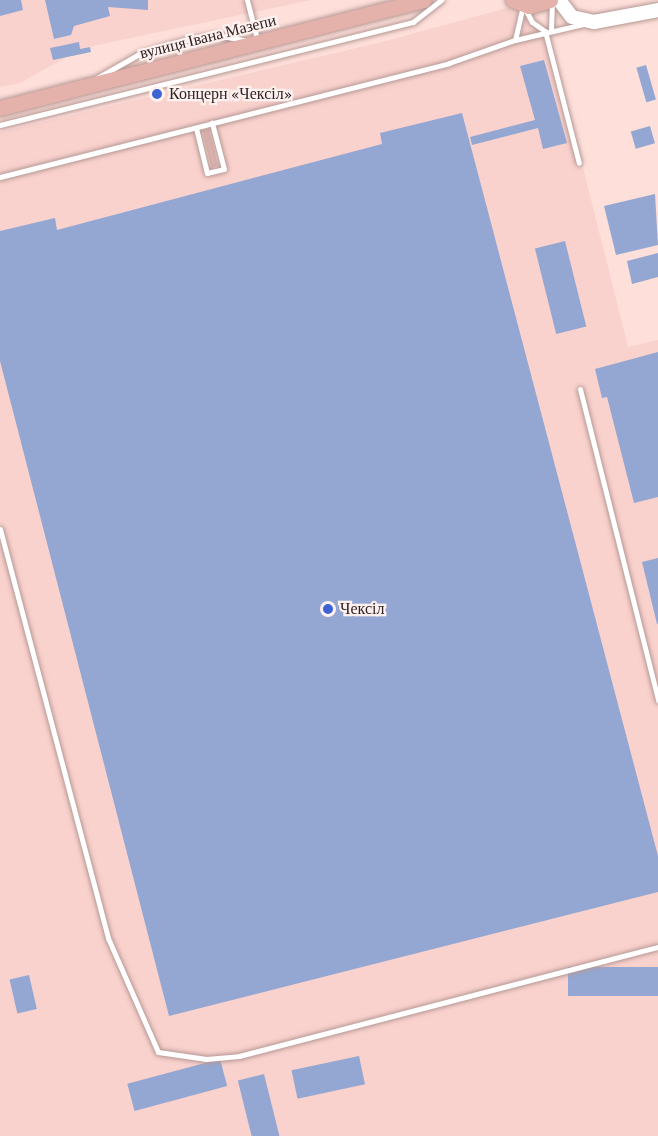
<!DOCTYPE html>
<html>
<head>
<meta charset="utf-8">
<style>
	body { margin:0 }
	#map { position:relative; width:658px; height:1136px; overflow:hidden; background:#fedfda; font-family:"Crimson Pro",serif }
	div>[style] { position:absolute }
	.built>* { inset:0; background:#f9d1cd }
	.green>* { inset:0; background:#dab2ad; transform-origin:0 0 }
	.building>* { inset:0; background:#94a7d2; transform-origin:0 0 }
	.roads { filter:drop-shadow(0 0 2px #b69995) drop-shadow(0 0 2px #b69995) }
	.lane>* { height:5px; margin:-2.5px; padding:0 2.5px; transform-origin:2.5px; border-radius:2.5px; background:#fff }
	.secondary>* { height:14px; margin:-7px; padding:0 7px; transform-origin:7px; border-radius:7px; background:#fff }
	.primary>* { height:15px; margin:-7.5px; padding:0 7.5px; transform-origin:7.5px; border-radius:7.5px; background:#e4b2ab }
	.dots>* { width:16px; height:16px; translate:-50% -50%; box-sizing:border-box; border:3px solid #fef1ef; border-radius:50% }
	span { translate:-50% -50%; white-space:nowrap; text-align:center; line-height:1.15; -webkit-text-stroke:4.5px #fef1ef; paint-order:stroke }
	.street-label { font-size:16px; color:#302423 }
	.poi-label { font-size:16px; color:#302423 }
	.left { translate:0 -50%; text-align:left }
</style>
</head>
<body>
<div id="map">
	<div class="built">
		<div style="clip-path:polygon(0 0,311px 0,83px 48px,20px 83px,0 87px)"></div>
		<div style="clip-path:polygon(507px 8px,550px 36px,628px 347px,658px 340px,658px 1136px,0 1136px,0 132px,386px 41px)"></div>
	</div>
	<div class="green">
		<div style="left:209px;top:129px;width:38px;height:7px;rotate:76deg"></div>
	</div>
	<div class="building">
		<div style="clip-path:polygon(0 0,21px 0,23px 10px,0 16px)"></div>
		<div style="clip-path:polygon(45px 0,148px 0,148px 10px,108px 7px,110px 16px,74px 26px,71px 35px,54px 39px)"></div>
		<div style="clip-path:polygon(79px 42px,80px 49px,90px 47px,91px 52px,53px 60px,50px 48px)"></div>
		<div style="clip-path:polygon(544px 60px,567px 143px,543px 149px,538px 128px,472px 145px,470px 137px,535px 120px,520px 66px)"></div>
		<div style="left:646px;top:65px;width:36px;height:10px;rotate:74deg"></div>
		<div style="clip-path:polygon(462px 113px,658px 856px,658px 892px,169px 1016px,0 361px,0 231px,55px 218px,57px 230px,382px 144px,380px 133px)"></div>
		<div style="left:650px;top:126px;width:18px;height:20px;rotate:74deg"></div>
		<div style="clip-path:polygon(655px 194px,658px 245px,616px 255px,604px 206px)"></div>
		<div style="left:565px;top:241px;width:88px;height:31px;rotate:76deg"></div>
		<div style="clip-path:polygon(658px 253px,658px 277px,632px 284px,627px 261px)"></div>
		<div style="clip-path:polygon(658px 352px,658px 497px,634px 503px,607px 397px,602px 398px,595px 369px)"></div>
		<div style="clip-path:polygon(658px 558px,658px 624px,657px 624px,642px 562px)"></div>
		<div style="left:658px;top:967px;width:29px;height:90px;rotate:90deg"></div>
		<div style="left:29px;top:975px;width:35px;height:20px;rotate:77deg"></div>
		<div style="left:359px;top:1056px;width:29px;height:69px;rotate:78deg"></div>
		<div style="left:220px;top:1059px;width:28px;height:96px;rotate:75deg"></div>
		<div style="left:264px;top:1074px;width:64px;height:27px;rotate:76deg"></div>
	</div>
	<div class="roads">
		<div class="lane">
			<div style="left:247px;top:0;width:40px;rotate:75.6deg"></div>
			<div style="left:524px;top:7px;width:17px;rotate:62deg"></div>
			<div style="left:532px;top:22px;width:16px;rotate:35deg"></div>
			<div style="left:545px;top:31px;width:136px;rotate:75.6deg"></div>
			<div style="left:551px;top:30px;width:28px;rotate:-88deg"></div>
			<div style="left:515px;top:40px;width:35px;rotate:-77deg"></div>
			<div style="left:97px;top:78px;width:48px;rotate:-29.7deg"></div>
			<div style="left:139px;top:54px;width:49px;rotate:-16.6deg"></div>
			<div style="left:186px;top:40px;width:31px;rotate:-9deg"></div>
			<div style="left:217px;top:35px;width:33px;rotate:11deg"></div>
			<div style="left:0;top:125px;width:426px;rotate:-14deg"></div>
			<div style="left:413px;top:22px;width:36px;rotate:-38deg"></div>
			<div style="left:196px;top:128px;width:46px;rotate:76.3deg"></div>
			<div style="left:207px;top:173px;width:17px;rotate:-13deg"></div>
			<div style="left:224px;top:169px;width:48px;rotate:-104.6deg"></div>
			<div style="left:0;top:177px;width:463px;rotate:-14.2deg"></div>
			<div style="left:449px;top:63px;width:70px;rotate:-19.2deg"></div>
			<div style="left:515px;top:40px;width:71px;rotate:-13.1deg"></div>
			<div style="left:580px;top:389px;width:321px;rotate:75.9deg"></div>
			<div style="left:0;top:529px;width:423px;rotate:75.2deg"></div>
			<div style="left:108px;top:938px;width:124px;rotate:66.3deg"></div>
			<div style="left:158px;top:1052px;width:49px;rotate:8.3deg"></div>
			<div style="left:206px;top:1059px;width:33px;rotate:-5deg"></div>
			<div style="left:239px;top:1056px;width:433px;rotate:-14.6deg"></div>
		</div>
		<div class="secondary">
			<div style="left:559px;top:0;width:21px;rotate:53deg"></div>
			<div style="left:572px;top:17px;width:23px;rotate:13deg"></div>
			<div style="left:594px;top:22px;width:65px;rotate:-10.6deg"></div>
		</div>
		<div class="primary">
			<div style="left:513px;top:0;width:17px;rotate:21deg"></div>
			<div style="left:529px;top:6px;width:22px;rotate:-16deg"></div>
			<div style="left:0;top:108px;width:437px;rotate:-14.3deg"></div>
		</div>
	</div>
	<div class="dots">
		<div style="left:157px;top:94px;background:#3b63d4"></div>
		<div style="left:328px;top:609px;background:#3b63d4"></div>
	</div>
	<div class="street-label">
		<span style="left:208px;top:37px;rotate:-14deg">вулиця Івана Мазепи</span>
	</div>
	<div class="poi-label">
		<span class="left" style="left:169px;top:94px">Концерн «Чексіл»</span>
		<span class="left" style="left:340px;top:609px">Чексіл</span>
	</div>
</div>
</body>
</html>
